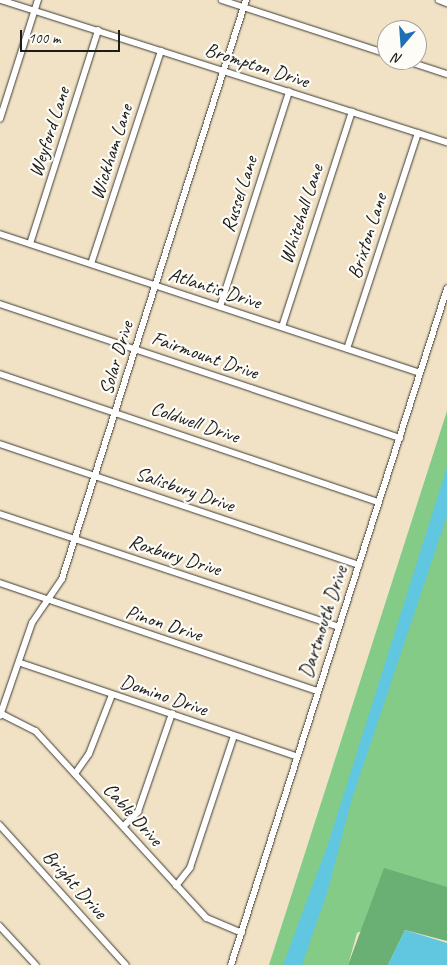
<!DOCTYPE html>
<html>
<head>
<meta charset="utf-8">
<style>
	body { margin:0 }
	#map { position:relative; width:447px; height:965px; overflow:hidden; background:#f1e2c5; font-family:Caveat,sans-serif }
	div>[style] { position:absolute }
	.green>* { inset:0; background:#83cb87 }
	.forest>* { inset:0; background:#6aaf74 }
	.water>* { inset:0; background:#61c6df }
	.roads { filter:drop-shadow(0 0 1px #3c3a35) drop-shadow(0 0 1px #3c3a35) }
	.street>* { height:5.5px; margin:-2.75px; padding:0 2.75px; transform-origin:2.75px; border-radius:2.75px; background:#fff }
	span { translate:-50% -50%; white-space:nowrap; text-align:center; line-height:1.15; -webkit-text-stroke:4.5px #fdfcf7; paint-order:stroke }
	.street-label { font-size:20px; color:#1c1c1c }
	.north { position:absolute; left:377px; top:20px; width:50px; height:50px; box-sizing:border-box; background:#fdfcf7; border:1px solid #a3a29f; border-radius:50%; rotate:198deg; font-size:14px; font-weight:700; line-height:20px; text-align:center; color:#1c1c1c }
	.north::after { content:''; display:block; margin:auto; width:18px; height:22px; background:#1f6fb2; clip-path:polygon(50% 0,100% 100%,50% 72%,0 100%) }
	.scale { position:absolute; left:20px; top:30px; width:100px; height:22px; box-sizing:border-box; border:2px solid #1c1c1c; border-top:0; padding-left:6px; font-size:15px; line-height:18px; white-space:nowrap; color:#1c1c1c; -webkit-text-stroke:4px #fdfcf7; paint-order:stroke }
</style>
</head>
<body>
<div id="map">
	<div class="green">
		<div style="clip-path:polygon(447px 411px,447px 887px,357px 933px,348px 965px,269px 965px)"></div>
	</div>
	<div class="forest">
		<div style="clip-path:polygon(384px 868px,447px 887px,447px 941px,405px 930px,388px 965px,348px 965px)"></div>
	</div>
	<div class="water">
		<div style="clip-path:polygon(447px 467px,447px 516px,351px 802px,328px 890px,302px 965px,283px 965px,328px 844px)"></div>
		<div style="clip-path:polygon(405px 930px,447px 943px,447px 965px,388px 965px)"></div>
	</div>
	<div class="roads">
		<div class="street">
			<div style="left:1px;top:0;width:468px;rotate:17.7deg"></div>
			<div style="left:222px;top:0;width:174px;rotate:18.1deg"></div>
			<div style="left:439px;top:0;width:9px;rotate:21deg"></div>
			<div style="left:404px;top:60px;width:45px;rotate:18deg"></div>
			<div style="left:0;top:119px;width:125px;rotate:-72.3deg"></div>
			<div style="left:0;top:234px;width:442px;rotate:18.3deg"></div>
			<div style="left:30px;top:244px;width:224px;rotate:-72.3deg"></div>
			<div style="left:91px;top:264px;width:224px;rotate:-71.8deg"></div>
			<div style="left:0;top:304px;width:422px;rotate:18.5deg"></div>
			<div style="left:220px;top:307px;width:226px;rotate:-72.2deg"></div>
			<div style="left:282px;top:327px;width:226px;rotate:-72deg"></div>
			<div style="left:347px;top:349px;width:227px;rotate:-71.8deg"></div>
			<div style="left:0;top:374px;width:400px;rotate:18.7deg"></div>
			<div style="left:0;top:444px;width:379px;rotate:18.6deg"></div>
			<div style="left:0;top:514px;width:357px;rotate:18.4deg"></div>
			<div style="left:0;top:583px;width:336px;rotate:18.8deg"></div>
			<div style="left:21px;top:663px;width:290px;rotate:18.7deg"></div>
			<div style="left:2px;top:714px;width:38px;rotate:27deg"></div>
			<div style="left:36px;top:731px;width:253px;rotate:47.6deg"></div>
			<div style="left:207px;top:918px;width:38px;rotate:23deg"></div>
			<div style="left:0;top:716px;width:98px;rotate:-71deg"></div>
			<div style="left:32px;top:623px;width:53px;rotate:-55.7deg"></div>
			<div style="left:62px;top:579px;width:608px;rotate:-72.37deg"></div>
			<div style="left:75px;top:774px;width:24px;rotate:-55deg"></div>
			<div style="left:89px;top:754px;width:63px;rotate:-68.7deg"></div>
			<div style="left:0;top:825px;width:188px;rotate:48deg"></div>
			<div style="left:124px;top:826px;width:20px;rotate:-45deg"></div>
			<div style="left:138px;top:812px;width:104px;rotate:-70.9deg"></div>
			<div style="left:176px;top:886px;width:23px;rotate:-52deg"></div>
			<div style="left:190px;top:868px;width:139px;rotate:-71.6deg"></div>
			<div style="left:0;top:926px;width:53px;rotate:47.3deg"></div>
			<div style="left:231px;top:965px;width:710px;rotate:-72.28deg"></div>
		</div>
	</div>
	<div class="street-label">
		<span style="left:257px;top:65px;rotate:18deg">Brompton Drive</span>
		<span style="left:49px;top:132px;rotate:-72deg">Weyford Lane</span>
		<span style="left:111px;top:152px;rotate:-72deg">Wickham Lane</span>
		<span style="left:239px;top:194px;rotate:-72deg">Russel Lane</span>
		<span style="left:301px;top:214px;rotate:-72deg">Whitehall Lane</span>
		<span style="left:367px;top:236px;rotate:-72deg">Brixton Lane</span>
		<span style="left:215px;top:288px;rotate:18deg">Atlantis Drive</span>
		<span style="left:205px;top:355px;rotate:19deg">Fairmount Drive</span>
		<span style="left:116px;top:358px;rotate:-73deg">Solar Drive</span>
		<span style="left:195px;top:422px;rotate:19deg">Coldwell Drive</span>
		<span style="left:185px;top:489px;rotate:19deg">Salisbury Drive</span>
		<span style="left:175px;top:555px;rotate:18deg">Roxbury Drive</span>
		<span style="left:323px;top:622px;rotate:-72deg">Dartmouth Drive</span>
		<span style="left:164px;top:623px;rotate:18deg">Pinon Drive</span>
		<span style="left:164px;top:695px;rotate:19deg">Domino Drive</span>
		<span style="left:133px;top:814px;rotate:48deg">Cable Drive</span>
		<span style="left:75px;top:884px;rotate:48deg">Bright Drive</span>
	</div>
	<div class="north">N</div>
	<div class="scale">100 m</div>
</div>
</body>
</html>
